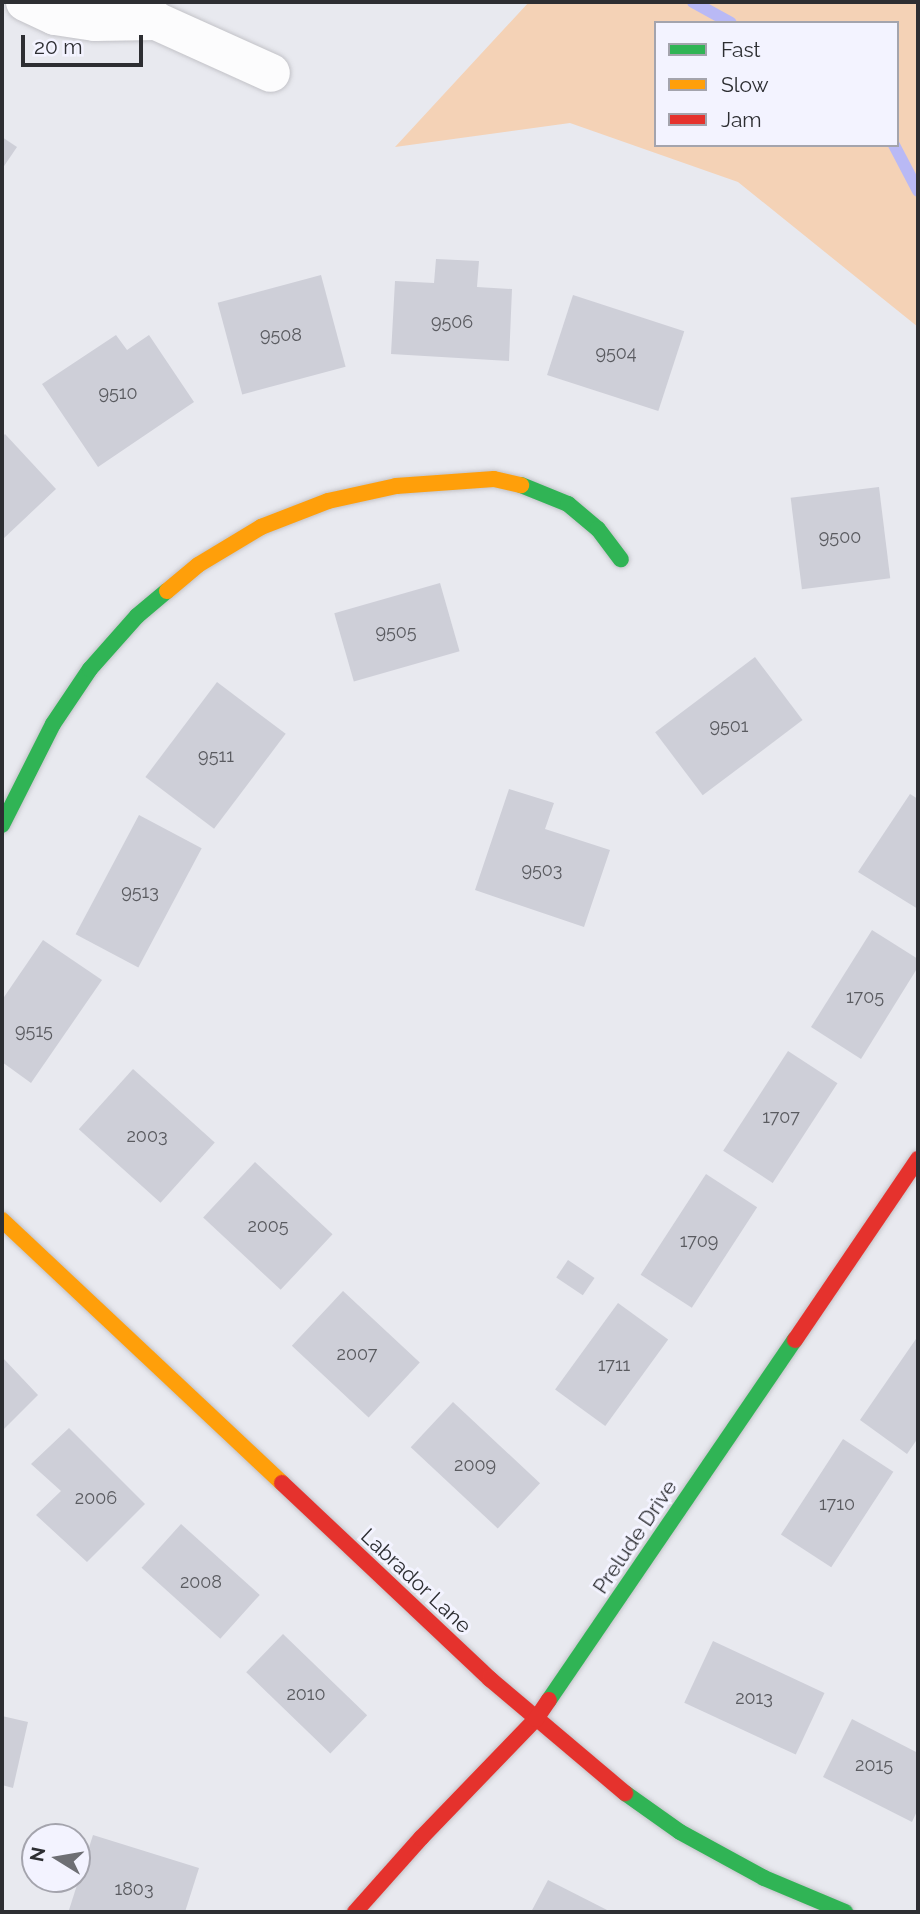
<!DOCTYPE html>
<html>
<head>
<meta charset="utf-8">
<style>
	body { margin:0 }
	#map { position:relative; width:920px; height:1914px; overflow:hidden; background:#e8e9ef; font-family:Raleway,sans-serif }
	div>[style] { position:absolute }
	.green>* { inset:0; background:#f4d2b6 }
	.stream>* { height:12px; margin:-6px; padding:0 6px; transform-origin:6px; border-radius:6px; background:#b9b9f5 }
	.building>* { inset:0; background:#cecfd8; transform-origin:0 0 }
	.roads { filter:drop-shadow(0 0 2px #c2c2c7) drop-shadow(0 0 2px #c2c2c7) }
	.street>* { height:38px; margin:-19px; padding:0 19px; transform-origin:19px; border-radius:19px; background:#fcfcfd }
	.fast>* { height:16px; margin:-8px; padding:0 8px; transform-origin:8px; border-radius:8px; background:#30b455 }
	.slow>* { height:16px; margin:-8px; padding:0 8px; transform-origin:8px; border-radius:8px; background:#ff9f0a }
	.jam>* { height:16px; margin:-8px; padding:0 8px; transform-origin:8px; border-radius:8px; background:#e5322d }
	span { translate:-50% -50%; white-space:nowrap; text-align:center; line-height:1.15; -webkit-text-stroke:6px #f3f3ff; paint-order:stroke }
	.number-label { font-size:18px; color:#5a5b60 }
	.number-label span { -webkit-text-stroke-width:0 }
	.street-label { font-size:21px; color:#2d2e32 }
	.frame { position:absolute; inset:0; border:4px solid #2d2e32; pointer-events:none }
	.legend { position:absolute; left:654px; top:21px; width:245px; height:126px; box-sizing:border-box; background:#f3f3ff; border:2px solid #a4a4ad; margin:0; padding:9px 12px; list-style:none; font-size:21px; color:#2d2e32 }
	.legend li { display:flex; align-items:center; gap:14px; height:35px }
	.legend b { width:35px; border:2px solid #a4a4ad }
	.north { position:absolute; left:21px; top:1823px; width:70px; height:70px; box-sizing:border-box; background:#f3f3ff; border:2px solid #a4a4ad; border-radius:50%; rotate:281deg; font-size:19px; font-weight:700; line-height:28px; text-align:center; color:#2d2e32 }
	.north::after { content:''; display:block; margin:auto; width:24px; height:32px; background:#6e6f74; clip-path:polygon(50% 0,100% 100%,50% 72%,0 100%) }
	.scale { position:absolute; left:21px; top:35px; width:122px; height:32px; box-sizing:border-box; border:4px solid #2d2e32; border-top:0; padding-left:9px; font-size:21px; line-height:24px; white-space:nowrap; color:#2d2e32; -webkit-text-stroke:5px #f3f3ff; paint-order:stroke }
</style>
</head>
<body>
<div id="map">
	<div class="green">
		<div style="clip-path:polygon(evenodd,529px 2px,918px 2px,918px 327px,738px 182px,570px 123px,395px 147px,529px 2px,656px 23px,897px 23px,897px 145px,656px 145px,656px 23px)"></div>
	</div>
	<div class="stream">
		<div style="left:693px;top:2px;width:43px;rotate:28.9deg"></div>
		<div style="left:894px;top:145px;width:52px;rotate:62.4deg"></div>
	</div>
	<div class="building">
		<div style="clip-path:polygon(2px 137px,17px 147px,2px 169px)"></div>
		<div style="clip-path:polygon(436px 259px,479px 261px,477px 287px,512px 289px,509px 361px,391px 354px,395px 281px,434px 283px)"></div>
		<div style="left:321px;top:275px;width:95px;height:107px;rotate:75deg"></div>
		<div style="left:573px;top:295px;width:117px;height:84px;rotate:18deg"></div>
		<div style="clip-path:polygon(116px 335px,127px 350px,149px 335px,194px 402px,98px 467px,42px 384px)"></div>
		<div style="clip-path:polygon(5px 434px,56px 489px,2px 540px,2px 437px)"></div>
		<div style="left:879px;top:487px;width:92px;height:89px;rotate:83deg"></div>
		<div style="left:440px;top:583px;width:71px;height:110px;rotate:74deg"></div>
		<div style="left:755px;top:657px;width:79px;height:125px;rotate:53deg"></div>
		<div style="left:217px;top:682px;width:86px;height:119px;rotate:37deg"></div>
		<div style="clip-path:polygon(509px 789px,554px 803px,545px 829px,610px 850px,584px 927px,475px 890px)"></div>
		<div style="clip-path:polygon(910px 794px,918px 799px,918px 909px,858px 872px)"></div>
		<div style="left:139px;top:815px;width:71px;height:135px;rotate:28deg"></div>
		<div style="clip-path:polygon(872px 930px,918px 959px,918px 967px,861px 1059px,811px 1027px)"></div>
		<div style="clip-path:polygon(43px 940px,102px 980px,31px 1083px,2px 1062px,2px 1000px)"></div>
		<div style="left:788px;top:1051px;width:59px;height:119px;rotate:33deg"></div>
		<div style="left:133px;top:1069px;width:110px;height:81px;rotate:42deg"></div>
		<div style="left:255px;top:1162px;width:106px;height:76px;rotate:43deg"></div>
		<div style="left:706px;top:1174px;width:61px;height:120px;rotate:33deg"></div>
		<div style="left:568px;top:1260px;width:32px;height:21px;rotate:34deg"></div>
		<div style="left:343px;top:1291px;width:105px;height:75px;rotate:43deg"></div>
		<div style="left:618px;top:1303px;width:62px;height:107px;rotate:36deg"></div>
		<div style="clip-path:polygon(918px 1336px,918px 1438px,907px 1454px,860px 1420px)"></div>
		<div style="clip-path:polygon(2px 1357px,38px 1395px,2px 1431px)"></div>
		<div style="left:453px;top:1402px;width:119px;height:62px;rotate:43deg"></div>
		<div style="clip-path:polygon(69px 1428px,145px 1504px,87px 1562px,36px 1515px,61px 1491px,31px 1464px)"></div>
		<div style="left:843px;top:1439px;width:60px;height:114px;rotate:33deg"></div>
		<div style="left:181px;top:1524px;width:106px;height:59px;rotate:42deg"></div>
		<div style="left:283px;top:1634px;width:117px;height:53px;rotate:44deg"></div>
		<div style="left:713px;top:1641px;width:123px;height:68px;rotate:25deg"></div>
		<div style="clip-path:polygon(2px 1716px,28px 1722px,13px 1788px,2px 1785px)"></div>
		<div style="clip-path:polygon(852px 1719px,918px 1753px,918px 1809px,912px 1822px,823px 1777px)"></div>
		<div style="clip-path:polygon(93px 1835px,199px 1868px,185px 1912px,69px 1910px)"></div>
		<div style="clip-path:polygon(548px 1880px,611px 1912px,531px 1912px)"></div>
	</div>
	<div class="roads">
		<div class="street">
			<div style="left:25px;top:2px;width:33px;rotate:25deg"></div>
			<div style="left:55px;top:16px;width:40px;rotate:8.5deg"></div>
			<div style="left:95px;top:22px;width:61px;rotate:-0.9deg"></div>
			<div style="left:138px;top:2px;width:26px;rotate:47deg"></div>
			<div style="left:156px;top:21px;width:126px;rotate:24.3deg"></div>
		</div>
		<div class="fast">
			<div style="left:521px;top:485px;width:51px;rotate:22deg"></div>
			<div style="left:568px;top:504px;width:39px;rotate:40deg"></div>
			<div style="left:598px;top:529px;width:38px;rotate:53deg"></div>
			<div style="left:2px;top:825px;width:113px;rotate:-63.2deg"></div>
			<div style="left:53px;top:724px;width:66px;rotate:-56.1deg"></div>
			<div style="left:90px;top:669px;width:71px;rotate:-48.4deg"></div>
			<div style="left:137px;top:616px;width:39px;rotate:-40deg"></div>
			<div style="left:549px;top:1700px;width:436px;rotate:-55.7deg"></div>
			<div style="left:625px;top:1793px;width:67px;rotate:35.3deg"></div>
			<div style="left:680px;top:1832px;width:96px;rotate:28.7deg"></div>
			<div style="left:764px;top:1878px;width:88px;rotate:22.8deg"></div>
		</div>
		<div class="slow">
			<div style="left:167px;top:591px;width:40px;rotate:-40deg"></div>
			<div style="left:198px;top:565px;width:74px;rotate:-31.1deg"></div>
			<div style="left:261px;top:527px;width:72px;rotate:-21.2deg"></div>
			<div style="left:328px;top:501px;width:70px;rotate:-12.4deg"></div>
			<div style="left:396px;top:486px;width:98px;rotate:-4.1deg"></div>
			<div style="left:494px;top:479px;width:28px;rotate:13deg"></div>
			<div style="left:2px;top:1220px;width:384px;rotate:43.2deg"></div>
		</div>
		<div class="jam">
			<div style="left:795px;top:1340px;width:219px;rotate:-55.8deg"></div>
			<div style="left:282px;top:1483px;width:286px;rotate:43.3deg"></div>
			<div style="left:490px;top:1679px;width:177px;rotate:40.2deg"></div>
			<div style="left:355px;top:1912px;width:99px;rotate:-48.3deg"></div>
			<div style="left:421px;top:1838px;width:165px;rotate:-46deg"></div>
			<div style="left:536px;top:1719px;width:23px;rotate:-56deg"></div>
		</div>
	</div>
	<div class="number-label">
		<span style="left:452px;top:322px">9506</span>
		<span style="left:281px;top:335px">9508</span>
		<span style="left:616px;top:353px">9504</span>
		<span style="left:118px;top:393px">9510</span>
		<span style="left:840px;top:537px">9500</span>
		<span style="left:396px;top:632px">9505</span>
		<span style="left:729px;top:726px">9501</span>
		<span style="left:216px;top:756px">9511</span>
		<span style="left:542px;top:870px">9503</span>
		<span style="left:140px;top:892px">9513</span>
		<span style="left:865px;top:997px">1705</span>
		<span style="left:34px;top:1031px">9515</span>
		<span style="left:781px;top:1117px">1707</span>
		<span style="left:147px;top:1136px">2003</span>
		<span style="left:268px;top:1226px">2005</span>
		<span style="left:699px;top:1241px">1709</span>
		<span style="left:357px;top:1354px">2007</span>
		<span style="left:614px;top:1365px">1711</span>
		<span style="left:475px;top:1465px">2009</span>
		<span style="left:96px;top:1498px">2006</span>
		<span style="left:837px;top:1504px">1710</span>
		<span style="left:201px;top:1582px">2008</span>
		<span style="left:306px;top:1694px">2010</span>
		<span style="left:754px;top:1698px">2013</span>
		<span style="left:874px;top:1765px">2015</span>
		<span style="left:134px;top:1889px">1803</span>
	</div>
	<div class="street-label">
		<span style="left:635px;top:1537px;rotate:-56deg">Prelude Drive</span>
		<span style="left:416px;top:1581px;rotate:43deg">Labrador Lane</span>
	</div>
	<div class="frame"></div>
	<ul class="legend">
	<li><b style="height:9px;background:#30b455"></b>Fast</li>
	<li><b style="height:9px;background:#ff9f0a"></b>Slow</li>
	<li><b style="height:9px;background:#e5322d"></b>Jam</li>
	</ul>
	<div class="north">N</div>
	<div class="scale">20 m</div>
</div>
</body>
</html>
